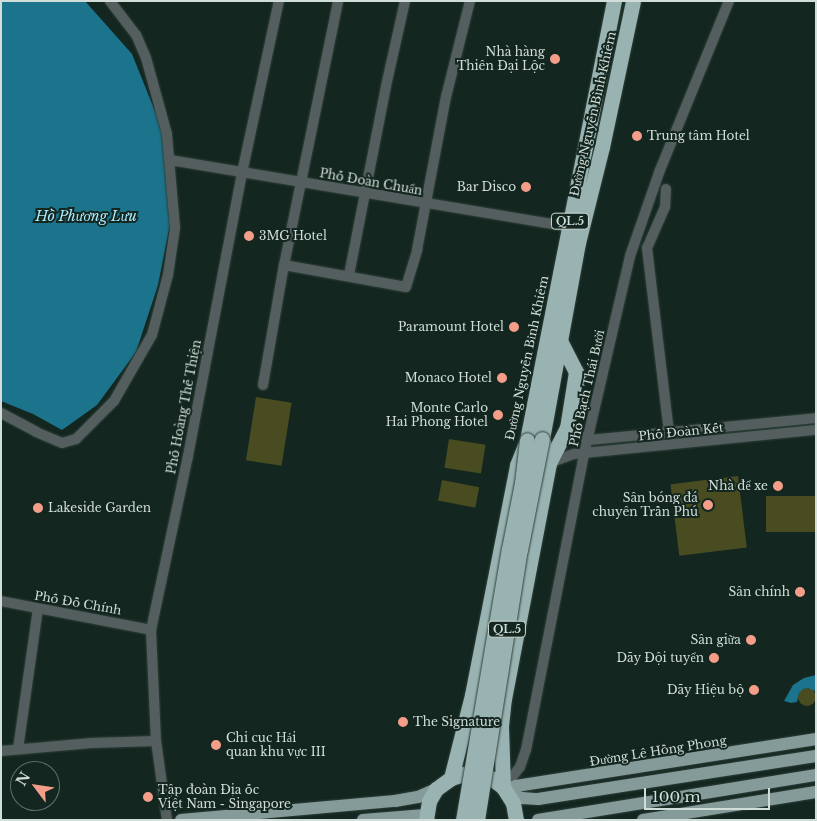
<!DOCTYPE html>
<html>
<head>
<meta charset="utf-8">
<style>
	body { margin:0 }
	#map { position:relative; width:817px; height:821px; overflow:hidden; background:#13261f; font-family:"Libre Baskerville",serif }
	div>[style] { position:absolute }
	.green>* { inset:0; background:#484c20; transform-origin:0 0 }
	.round { border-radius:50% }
	.water>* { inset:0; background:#1b738c }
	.roads { filter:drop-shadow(0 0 1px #2e4039) drop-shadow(0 0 1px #2e4039) }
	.minor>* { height:10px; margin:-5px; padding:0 5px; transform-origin:5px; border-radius:5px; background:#545e5e }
	.major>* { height:12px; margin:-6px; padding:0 6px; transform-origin:6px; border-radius:6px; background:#859b9a }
	.highway>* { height:15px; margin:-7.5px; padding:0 7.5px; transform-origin:7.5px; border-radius:7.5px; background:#98b3b2 }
	.bridges { filter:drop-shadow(0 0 1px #2e4039) drop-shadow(0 0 1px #2e4039) }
	.highway-bridge>* { height:15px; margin:-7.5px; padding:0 7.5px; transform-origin:7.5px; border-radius:7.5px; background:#98b3b2 }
	.dots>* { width:14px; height:14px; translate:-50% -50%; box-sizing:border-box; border:2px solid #13261f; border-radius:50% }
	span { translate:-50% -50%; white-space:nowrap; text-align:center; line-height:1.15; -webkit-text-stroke:4px #13261f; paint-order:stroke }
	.shield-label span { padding:1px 4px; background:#13261f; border:1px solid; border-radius:4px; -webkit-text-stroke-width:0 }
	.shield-label { font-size:11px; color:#d1ddd8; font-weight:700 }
	.poi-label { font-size:12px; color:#d1ddd8 }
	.right { translate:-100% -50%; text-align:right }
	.left { translate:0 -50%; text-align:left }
	.street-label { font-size:12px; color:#d1ddd8 }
	.water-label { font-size:14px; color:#a9e8fe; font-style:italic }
	.frame { position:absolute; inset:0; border:2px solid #d1ddd8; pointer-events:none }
	.north { position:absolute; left:10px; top:761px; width:50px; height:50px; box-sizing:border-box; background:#13261f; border:1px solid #5f6f69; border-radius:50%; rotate:301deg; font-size:14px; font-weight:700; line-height:20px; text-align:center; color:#d1ddd8 }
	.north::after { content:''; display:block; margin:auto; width:18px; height:22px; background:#f49e8a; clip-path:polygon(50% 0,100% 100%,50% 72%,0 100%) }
	.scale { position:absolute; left:644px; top:788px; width:126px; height:22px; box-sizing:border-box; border:2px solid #d1ddd8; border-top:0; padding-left:6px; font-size:15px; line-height:18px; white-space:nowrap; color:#d1ddd8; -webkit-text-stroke:4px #13261f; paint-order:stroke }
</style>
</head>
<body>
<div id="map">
	<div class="green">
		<div style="left:256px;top:397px;width:36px;height:64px;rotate:9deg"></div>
		<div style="left:449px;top:439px;width:37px;height:29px;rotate:9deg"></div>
		<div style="left:738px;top:476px;width:72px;height:68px;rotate:83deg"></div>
		<div style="left:442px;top:480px;width:38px;height:21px;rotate:11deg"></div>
		<div style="left:816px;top:496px;width:36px;height:50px;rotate:90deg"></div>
		<div class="round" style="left:798px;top:688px;width:18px;height:18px"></div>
	</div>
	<div class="water">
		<div style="clip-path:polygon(1px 1px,85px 1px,132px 54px,163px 131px,170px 224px,158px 285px,136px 352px,97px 405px,62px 430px,33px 414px,1px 401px)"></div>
		<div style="clip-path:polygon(816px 675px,816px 689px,814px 691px,808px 688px,803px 689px,799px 693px,797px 702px,791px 703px,784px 701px,793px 685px,804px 678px)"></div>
	</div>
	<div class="roads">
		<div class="minor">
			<div style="left:170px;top:160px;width:405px;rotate:9.5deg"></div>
			<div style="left:666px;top:189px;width:18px;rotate:93deg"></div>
			<div style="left:665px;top:207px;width:45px;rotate:113.7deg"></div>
			<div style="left:647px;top:248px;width:185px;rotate:83.2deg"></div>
			<div style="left:284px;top:265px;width:124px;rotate:10.2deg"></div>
			<div style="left:406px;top:287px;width:39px;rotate:-73deg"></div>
			<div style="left:417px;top:250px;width:156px;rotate:-79.3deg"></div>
			<div style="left:446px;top:97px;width:99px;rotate:-76deg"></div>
			<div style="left:349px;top:275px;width:193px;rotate:-78.9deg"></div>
			<div style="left:386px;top:86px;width:87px;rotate:-77.4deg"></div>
			<div style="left:263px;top:385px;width:122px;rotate:-80.1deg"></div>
			<div style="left:284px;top:265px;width:269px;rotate:-78.4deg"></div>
			<div style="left:1px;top:413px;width:40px;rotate:28deg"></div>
			<div style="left:36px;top:432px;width:28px;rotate:23deg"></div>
			<div style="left:62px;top:443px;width:15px;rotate:-16deg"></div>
			<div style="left:76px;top:439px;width:54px;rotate:-45deg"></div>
			<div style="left:114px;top:401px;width:76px;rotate:-60.1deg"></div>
			<div style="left:152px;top:335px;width:62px;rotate:-75.1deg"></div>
			<div style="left:168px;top:275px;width:48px;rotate:-81.5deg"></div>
			<div style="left:175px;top:228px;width:94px;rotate:-94.9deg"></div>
			<div style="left:167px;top:134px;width:79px;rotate:-105.4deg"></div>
			<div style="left:146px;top:58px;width:25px;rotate:-113deg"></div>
			<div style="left:136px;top:35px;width:43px;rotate:-127.4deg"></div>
			<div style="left:567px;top:428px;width:25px;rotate:29deg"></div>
			<div style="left:589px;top:440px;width:228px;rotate:-5.5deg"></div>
			<div style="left:549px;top:463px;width:27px;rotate:-20deg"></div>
			<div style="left:574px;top:454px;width:243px;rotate:-5.7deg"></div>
			<div style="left:1px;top:601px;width:153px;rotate:10.9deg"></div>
			<div style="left:18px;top:749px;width:141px;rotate:-81.9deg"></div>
			<div style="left:1px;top:751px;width:91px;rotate:-5deg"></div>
			<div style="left:92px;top:743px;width:64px;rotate:-1.8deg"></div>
			<div style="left:504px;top:788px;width:26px;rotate:-53deg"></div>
			<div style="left:520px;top:767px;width:18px;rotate:-71deg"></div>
			<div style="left:526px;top:750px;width:302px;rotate:-78.9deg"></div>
			<div style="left:584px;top:454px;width:203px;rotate:-76.9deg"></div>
			<div style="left:630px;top:256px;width:91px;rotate:-70.8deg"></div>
			<div style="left:660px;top:170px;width:183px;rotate:-67.8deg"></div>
			<div style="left:167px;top:820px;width:80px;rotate:-97.9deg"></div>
			<div style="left:156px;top:741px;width:111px;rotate:-92.6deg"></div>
			<div style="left:151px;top:630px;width:178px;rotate:-78deg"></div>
			<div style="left:188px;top:456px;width:288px;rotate:-79.2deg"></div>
			<div style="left:242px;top:173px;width:176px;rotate:-77.9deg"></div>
		</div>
		<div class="major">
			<div style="left:506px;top:790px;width:11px;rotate:-22deg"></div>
			<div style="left:516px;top:786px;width:304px;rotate:-8.9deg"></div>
			<div style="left:508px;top:793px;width:15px;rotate:20deg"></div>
			<div style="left:522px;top:798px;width:16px;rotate:4deg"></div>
			<div style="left:538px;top:799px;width:281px;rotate:-8.8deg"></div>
			<div style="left:181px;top:820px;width:215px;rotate:-5.1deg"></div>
			<div style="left:395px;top:801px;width:23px;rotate:-10deg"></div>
			<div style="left:418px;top:797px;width:20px;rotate:-24deg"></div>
			<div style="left:363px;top:820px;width:62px;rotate:-4.6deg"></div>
			<div style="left:538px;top:820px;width:282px;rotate:-9.2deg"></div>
			<div style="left:643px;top:820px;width:175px;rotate:-9.2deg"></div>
		</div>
		<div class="highway">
			<div style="left:549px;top:463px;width:39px;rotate:-63deg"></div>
			<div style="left:567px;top:428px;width:57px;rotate:-80.9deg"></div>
			<div style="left:576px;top:372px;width:36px;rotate:-117deg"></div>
			<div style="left:451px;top:778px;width:86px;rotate:-75.8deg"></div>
			<div style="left:472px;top:695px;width:234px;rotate:-78.9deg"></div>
			<div style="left:517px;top:465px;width:27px;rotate:-68deg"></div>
			<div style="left:527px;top:440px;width:448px;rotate:-78.8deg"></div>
			<div style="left:503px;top:787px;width:61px;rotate:-91.9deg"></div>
			<div style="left:501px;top:726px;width:27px;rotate:-84deg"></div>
			<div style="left:504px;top:699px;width:240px;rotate:-79.2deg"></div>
			<div style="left:549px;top:463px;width:25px;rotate:-106deg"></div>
			<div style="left:542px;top:439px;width:199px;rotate:-79.6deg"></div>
			<div style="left:578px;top:243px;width:99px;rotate:-76deg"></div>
			<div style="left:602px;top:147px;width:149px;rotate:-78deg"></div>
			<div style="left:426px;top:820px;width:19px;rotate:-81deg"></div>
			<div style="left:429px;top:801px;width:14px;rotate:-60deg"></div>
			<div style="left:436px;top:789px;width:19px;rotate:-36deg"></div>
			<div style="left:451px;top:778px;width:14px;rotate:-17deg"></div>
			<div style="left:464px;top:774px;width:14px"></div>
			<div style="left:478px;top:774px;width:14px;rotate:17deg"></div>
			<div style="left:491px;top:778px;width:15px;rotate:37deg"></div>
			<div style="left:503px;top:787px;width:19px;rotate:58deg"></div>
			<div style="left:513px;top:803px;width:17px;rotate:80deg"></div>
		</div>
	</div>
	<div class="bridges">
		<div class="highway-bridge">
			<div style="left:463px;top:820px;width:275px;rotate:-80.4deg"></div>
			<div style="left:509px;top:549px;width:67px;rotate:-78.9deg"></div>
			<div style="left:522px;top:483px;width:43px;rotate:-83.4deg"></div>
			<div style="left:477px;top:820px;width:273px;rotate:-81deg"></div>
			<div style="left:520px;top:550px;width:113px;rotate:-78.8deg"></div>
		</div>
	</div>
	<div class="dots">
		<div style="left:555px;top:59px;background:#f49e8a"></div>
		<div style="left:637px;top:136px;background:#f49e8a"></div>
		<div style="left:526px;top:187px;background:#f49e8a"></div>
		<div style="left:249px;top:236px;background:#f49e8a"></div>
		<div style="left:514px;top:327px;background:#f49e8a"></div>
		<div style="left:502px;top:378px;background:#f49e8a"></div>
		<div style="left:498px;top:415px;background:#f49e8a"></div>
		<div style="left:778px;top:486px;background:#f49e8a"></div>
		<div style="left:708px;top:505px;background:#f49e8a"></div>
		<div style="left:38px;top:508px;background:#f49e8a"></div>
		<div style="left:800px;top:592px;background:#f49e8a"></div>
		<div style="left:751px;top:640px;background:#f49e8a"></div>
		<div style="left:714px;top:658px;background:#f49e8a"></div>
		<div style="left:754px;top:690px;background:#f49e8a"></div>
		<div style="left:403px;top:722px;background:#f49e8a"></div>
		<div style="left:216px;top:745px;background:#f49e8a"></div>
		<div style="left:148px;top:797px;background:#f49e8a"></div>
	</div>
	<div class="shield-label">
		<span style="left:570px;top:221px">QL.5</span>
		<span style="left:507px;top:629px">QL.5</span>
	</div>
	<div class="poi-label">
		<span class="right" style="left:545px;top:59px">Nhà hàng<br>Thiên Đại Lộc</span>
		<span class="left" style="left:647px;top:136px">Trung tâm Hotel</span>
		<span class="right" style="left:516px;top:187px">Bar Disco</span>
		<span class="left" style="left:259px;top:236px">3MG Hotel</span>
		<span class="right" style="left:504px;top:327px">Paramount Hotel</span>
		<span class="right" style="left:492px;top:378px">Monaco Hotel</span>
		<span class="right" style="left:488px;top:415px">Monte Carlo<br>Hai Phong Hotel</span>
		<span class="right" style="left:768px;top:486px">Nhà để xe</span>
		<span class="right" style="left:698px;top:505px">Sân bóng đá<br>chuyên Trần Phú</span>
		<span class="left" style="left:48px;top:508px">Lakeside Garden</span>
		<span class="right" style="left:790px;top:592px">Sân chính</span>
		<span class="right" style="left:741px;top:640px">Sân giữa</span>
		<span class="right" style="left:704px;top:658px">Dãy Đội tuyển</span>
		<span class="right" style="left:744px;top:690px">Dãy Hiệu bộ</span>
		<span class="left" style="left:413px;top:722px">The Signature</span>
		<span class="left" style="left:226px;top:745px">Chi cục Hải<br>quan khu vực III</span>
		<span class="left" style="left:158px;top:797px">Tập đoàn Địa ốc<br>Việt Nam - Singapore</span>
	</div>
	<div class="street-label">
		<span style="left:593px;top:114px;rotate:-77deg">Đường Nguyễn Bình Khiêm</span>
		<span style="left:371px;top:182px;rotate:10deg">Phố Đoàn Chuẩn</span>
		<span style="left:527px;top:358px;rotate:-78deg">Đường Nguyễn Bỉnh Khiêm</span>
		<span style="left:587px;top:388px;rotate:-77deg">Phố Bạch Thái Bưởi</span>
		<span style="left:184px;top:407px;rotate:-79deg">Phố Hoàng Thế Thiện</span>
		<span style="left:681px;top:432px;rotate:-6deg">Phố Đoàn Kết</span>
		<span style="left:78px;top:603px;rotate:10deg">Phố Đỗ Chính</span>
		<span style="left:658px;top:751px;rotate:-9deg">Đường Lê Hồng Phong</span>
	</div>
	<div class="water-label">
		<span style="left:86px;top:216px">Hồ Phương Lưu</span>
	</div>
	<div class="frame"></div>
	<div class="north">N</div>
	<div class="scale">100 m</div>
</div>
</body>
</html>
